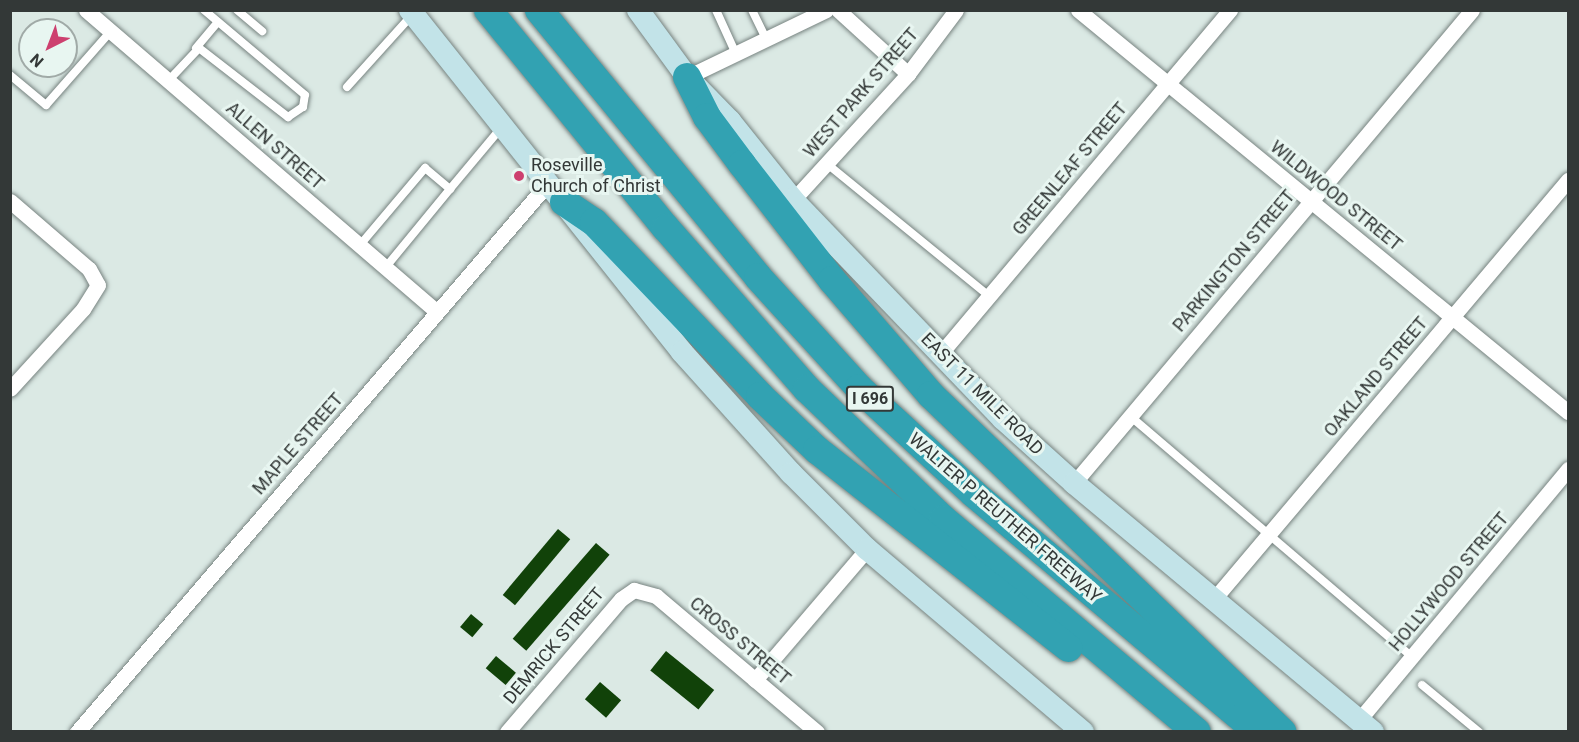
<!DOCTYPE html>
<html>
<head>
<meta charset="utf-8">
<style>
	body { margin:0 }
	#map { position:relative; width:1579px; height:742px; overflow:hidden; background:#dbe9e4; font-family:Roboto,sans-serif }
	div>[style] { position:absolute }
	.building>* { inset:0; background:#114209; transform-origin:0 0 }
	.roads { filter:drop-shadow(0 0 2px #778380) drop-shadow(0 0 2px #778380) }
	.service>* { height:8px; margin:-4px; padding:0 4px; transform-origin:4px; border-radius:4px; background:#fff }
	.minor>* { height:15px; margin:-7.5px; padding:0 7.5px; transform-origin:7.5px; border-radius:7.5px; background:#fff }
	.secondary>* { height:22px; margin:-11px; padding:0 11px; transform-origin:11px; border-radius:11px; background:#c2e3e8 }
	.motorway>* { height:28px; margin:-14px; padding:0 14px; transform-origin:14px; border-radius:14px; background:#32a2b2 }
	.dots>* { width:16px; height:16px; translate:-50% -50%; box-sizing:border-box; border:3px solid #e8f6f1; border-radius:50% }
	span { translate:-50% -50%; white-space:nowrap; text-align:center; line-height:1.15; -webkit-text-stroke:6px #e8f6f1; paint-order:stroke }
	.shield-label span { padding:2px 4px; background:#e8f6f1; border:2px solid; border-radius:4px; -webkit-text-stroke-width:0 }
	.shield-label { font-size:16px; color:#333837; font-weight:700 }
	.street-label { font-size:18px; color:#333837 }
	.poi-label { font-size:18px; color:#333837 }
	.left { translate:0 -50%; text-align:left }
	.frame { position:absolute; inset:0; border:12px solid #333837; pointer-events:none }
	.north { position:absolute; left:18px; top:18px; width:60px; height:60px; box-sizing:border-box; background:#e8f6f1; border:2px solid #a0aaa7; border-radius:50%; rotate:222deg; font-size:16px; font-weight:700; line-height:24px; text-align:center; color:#333837 }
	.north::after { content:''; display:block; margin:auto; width:21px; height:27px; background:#cd406f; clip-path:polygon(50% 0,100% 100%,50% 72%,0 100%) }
</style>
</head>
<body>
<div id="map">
	<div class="building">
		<div style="left:558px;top:529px;width:16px;height:86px;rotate:40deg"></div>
		<div style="left:596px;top:543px;width:18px;height:127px;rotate:41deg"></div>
		<div style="left:471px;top:614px;width:16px;height:17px;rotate:40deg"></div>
		<div style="left:666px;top:651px;width:62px;height:25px;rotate:39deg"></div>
		<div style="left:496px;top:656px;width:26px;height:16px;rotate:40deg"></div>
		<div style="left:600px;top:682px;width:28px;height:23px;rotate:41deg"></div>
	</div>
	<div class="roads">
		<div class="service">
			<div style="left:237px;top:10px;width:33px;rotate:40deg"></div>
			<div style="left:716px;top:10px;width:48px;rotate:65.6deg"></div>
			<div style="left:752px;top:10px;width:32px;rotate:64deg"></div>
			<div style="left:196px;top:48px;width:34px;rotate:-50deg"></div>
			<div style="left:10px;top:75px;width:47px;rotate:39.8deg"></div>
			<div style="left:46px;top:105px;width:98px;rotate:-48.7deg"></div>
			<div style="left:169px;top:80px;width:44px;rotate:-46.8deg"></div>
			<div style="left:199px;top:48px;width:113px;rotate:37.8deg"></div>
			<div style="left:288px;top:117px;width:18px;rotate:-34deg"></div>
			<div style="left:303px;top:107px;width:12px;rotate:-81deg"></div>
			<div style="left:305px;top:95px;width:132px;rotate:-139.9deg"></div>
			<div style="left:347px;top:87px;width:97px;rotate:-47.9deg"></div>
			<div style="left:826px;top:163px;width:210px;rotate:39.2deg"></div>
			<div style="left:450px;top:189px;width:80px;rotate:-50.1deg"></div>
			<div style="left:360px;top:245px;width:101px;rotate:-49.8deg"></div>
			<div style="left:425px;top:168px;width:33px;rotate:40deg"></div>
			<div style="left:450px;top:189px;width:101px;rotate:129.4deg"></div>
			<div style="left:1130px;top:416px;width:371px;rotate:40.5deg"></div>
			<div style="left:1422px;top:685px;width:74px;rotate:39.5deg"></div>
		</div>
		<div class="minor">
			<div style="left:86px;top:10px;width:463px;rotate:40.7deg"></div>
			<div style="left:838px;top:10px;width:95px;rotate:42.4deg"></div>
			<div style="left:1078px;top:10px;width:634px;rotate:39.37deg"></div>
			<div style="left:687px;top:77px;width:154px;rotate:-25.7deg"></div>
			<div style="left:793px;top:200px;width:171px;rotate:-47.6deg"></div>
			<div style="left:908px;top:74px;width:80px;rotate:-53.1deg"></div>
			<div style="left:10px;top:201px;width:104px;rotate:40.7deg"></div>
			<div style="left:89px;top:269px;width:18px;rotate:61deg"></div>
			<div style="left:98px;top:285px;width:28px;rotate:122deg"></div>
			<div style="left:83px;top:309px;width:108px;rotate:132.4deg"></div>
			<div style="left:941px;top:353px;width:449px;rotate:-49.9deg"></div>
			<div style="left:1074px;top:483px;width:618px;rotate:-49.92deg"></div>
			<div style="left:1214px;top:599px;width:549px;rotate:-49.81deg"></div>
			<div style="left:755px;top:680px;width:172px;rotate:-49.5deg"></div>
			<div style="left:1359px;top:720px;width:327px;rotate:-50.2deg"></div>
			<div style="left:77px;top:732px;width:723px;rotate:-49.37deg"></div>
			<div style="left:507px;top:732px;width:175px;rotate:-49.4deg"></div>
			<div style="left:621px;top:599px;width:16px;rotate:-35deg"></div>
			<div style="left:634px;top:590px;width:23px;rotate:15deg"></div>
			<div style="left:656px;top:596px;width:211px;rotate:40.2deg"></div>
		</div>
		<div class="secondary">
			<div style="left:410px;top:10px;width:437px;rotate:51.5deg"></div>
			<div style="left:682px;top:352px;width:163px;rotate:48deg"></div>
			<div style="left:791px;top:473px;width:107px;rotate:45deg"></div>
			<div style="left:867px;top:549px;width:283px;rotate:40.3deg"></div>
			<div style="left:638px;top:10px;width:83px;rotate:53.8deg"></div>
			<div style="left:687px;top:77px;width:62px;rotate:45.7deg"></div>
			<div style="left:730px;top:121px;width:101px;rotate:51.4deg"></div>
			<div style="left:793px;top:200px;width:303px;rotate:46.2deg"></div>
			<div style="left:1003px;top:419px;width:96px;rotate:42deg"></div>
			<div style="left:1074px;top:483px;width:389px;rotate:39.8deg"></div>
		</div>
		<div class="motorway">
			<div style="left:488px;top:10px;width:281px;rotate:50.8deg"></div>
			<div style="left:666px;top:228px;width:214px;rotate:48.8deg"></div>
			<div style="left:807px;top:389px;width:188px;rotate:43.7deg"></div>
			<div style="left:943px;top:519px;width:331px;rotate:40deg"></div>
			<div style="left:539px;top:10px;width:345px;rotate:50.6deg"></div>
			<div style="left:758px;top:277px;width:150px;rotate:47.7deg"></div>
			<div style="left:859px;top:388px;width:155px;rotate:42.6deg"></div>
			<div style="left:973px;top:493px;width:372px;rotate:40deg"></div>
			<div style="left:687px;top:77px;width:45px;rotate:63.4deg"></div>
			<div style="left:707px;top:117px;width:59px;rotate:53.3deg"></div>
			<div style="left:742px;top:164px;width:147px;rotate:52.2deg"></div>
			<div style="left:832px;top:280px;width:152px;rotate:49.3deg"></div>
			<div style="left:931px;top:395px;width:487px;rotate:43.8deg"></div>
			<div style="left:564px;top:202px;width:36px;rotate:34deg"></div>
			<div style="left:594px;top:222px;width:240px;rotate:46.3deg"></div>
			<div style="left:760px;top:396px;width:79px;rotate:43.5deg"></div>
			<div style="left:817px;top:450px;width:320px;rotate:38.2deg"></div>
		</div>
	</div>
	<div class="dots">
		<div style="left:519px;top:176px;background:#cd406f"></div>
	</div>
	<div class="shield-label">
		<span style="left:870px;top:399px">I 696</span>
	</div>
	<div class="street-label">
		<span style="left:861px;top:93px;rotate:-49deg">WEST PARK STREET</span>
		<span style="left:275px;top:146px;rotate:41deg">ALLEN STREET</span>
		<span style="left:1070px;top:169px;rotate:-50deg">GREENLEAF STREET</span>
		<span style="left:1336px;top:196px;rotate:39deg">WILDWOOD STREET</span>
		<span style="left:1234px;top:261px;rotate:-50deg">PARKINGTON STREET</span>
		<span style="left:1376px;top:377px;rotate:-50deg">OAKLAND STREET</span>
		<span style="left:982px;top:394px;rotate:45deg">EAST 11 MILE ROAD</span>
		<span style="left:298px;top:444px;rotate:-49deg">MAPLE STREET</span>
		<span style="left:1005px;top:518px;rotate:41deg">WALTER P REUTHER FREEWAY</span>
		<span style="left:1449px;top:582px;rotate:-50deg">HOLLYWOOD STREET</span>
		<span style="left:740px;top:641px;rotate:40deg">CROSS STREET</span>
		<span style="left:554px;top:646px;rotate:-50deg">DEMRICK STREET</span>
	</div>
	<div class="poi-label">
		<span class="left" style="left:531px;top:176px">Roseville<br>Church of Christ</span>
	</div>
	<div class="frame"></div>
	<div class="north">N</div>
</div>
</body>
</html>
